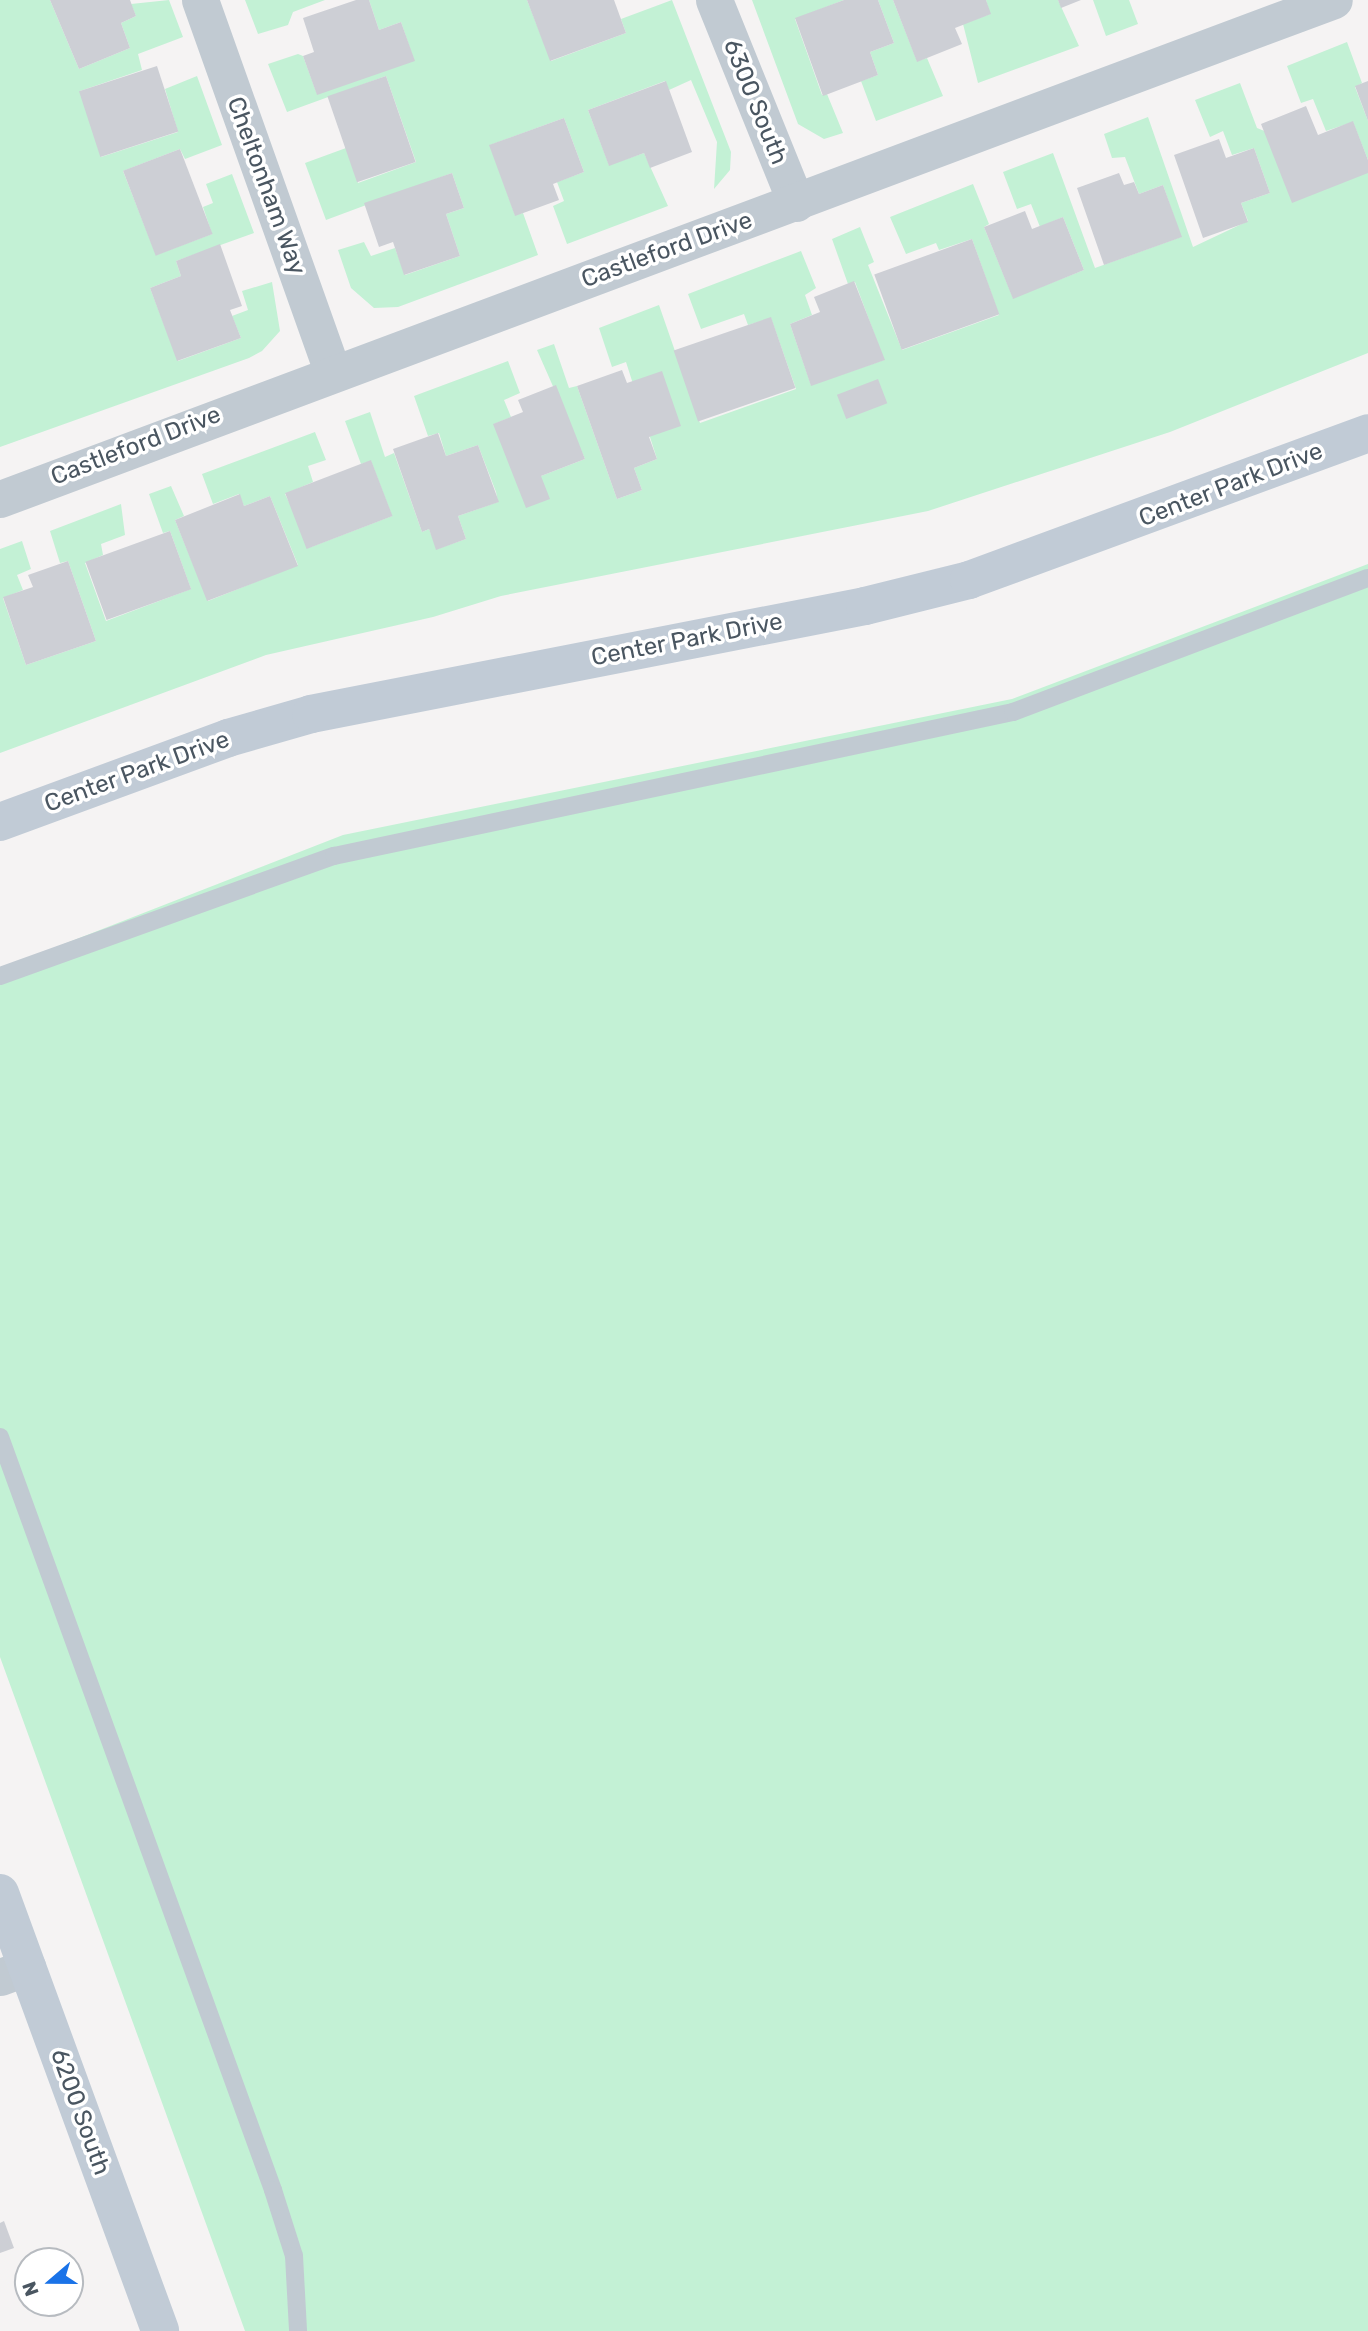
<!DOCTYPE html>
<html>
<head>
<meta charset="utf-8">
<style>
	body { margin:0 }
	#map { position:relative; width:1368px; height:2331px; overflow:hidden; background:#f5f3f3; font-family:Rubik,sans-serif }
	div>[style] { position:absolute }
	.green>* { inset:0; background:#c3f1d5 }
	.building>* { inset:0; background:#cdcfd5; transform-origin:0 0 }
	.lane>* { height:18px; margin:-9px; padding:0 9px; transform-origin:9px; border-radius:9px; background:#c1cad2 }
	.street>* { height:37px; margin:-18.5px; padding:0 18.5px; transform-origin:18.5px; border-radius:18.5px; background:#c1cad2 }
	.secondary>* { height:38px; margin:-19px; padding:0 19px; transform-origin:19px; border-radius:19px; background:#c1cbd6 }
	span { translate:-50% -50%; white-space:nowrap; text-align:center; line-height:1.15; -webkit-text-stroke:7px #fff; paint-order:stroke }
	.street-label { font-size:24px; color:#4a5661 }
	.north { position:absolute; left:14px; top:2247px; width:70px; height:70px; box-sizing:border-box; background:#fff; border:2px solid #b7bbc0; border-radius:50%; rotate:250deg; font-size:19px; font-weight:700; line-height:28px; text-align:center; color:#4a5661 }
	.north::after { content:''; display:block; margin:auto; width:24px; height:32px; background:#1a73e8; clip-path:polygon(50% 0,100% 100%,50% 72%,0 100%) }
</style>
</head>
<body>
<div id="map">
	<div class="green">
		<div style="clip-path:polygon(0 0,50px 0,79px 69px,130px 48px,121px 23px,136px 16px,131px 4px,169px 0,183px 37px,138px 54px,142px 70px,80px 91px,101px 157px,178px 132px,165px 89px,197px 76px,222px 145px,185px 159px,180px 149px,123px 171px,156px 255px,212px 234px,203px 207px,213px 203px,206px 184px,232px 174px,254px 233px,176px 261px,181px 276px,150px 288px,178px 361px,241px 338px,232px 316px,248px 310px,242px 291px,272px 282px,280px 331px,262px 351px,249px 358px,0 447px)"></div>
		<div style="clip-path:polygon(245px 0,325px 0,293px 12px,288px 25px,258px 34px)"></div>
		<div style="clip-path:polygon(369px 0,527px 0,551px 61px,626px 33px,621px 19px,672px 0,731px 152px,730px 170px,714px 189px,717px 142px,691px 80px,669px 90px,665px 81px,588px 110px,609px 165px,644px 153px,668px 206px,567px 244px,553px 206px,564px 201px,557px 182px,584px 172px,564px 118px,490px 145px,515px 215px,523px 213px,538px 255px,398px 307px,374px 308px,351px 288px,338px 250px,364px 242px,371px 256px,395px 248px,405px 275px,460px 256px,446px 214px,464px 208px,452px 173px,326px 220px,305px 163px,346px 148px,358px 183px,416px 162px,386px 76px,287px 112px,268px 64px,298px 54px,303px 56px,317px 94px,414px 60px,401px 22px,379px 30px)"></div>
		<div style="clip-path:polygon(752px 0,844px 0,795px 19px,822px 95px,827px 94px,843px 133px,824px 139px,798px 124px)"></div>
		<div style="clip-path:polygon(878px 0,893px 0,917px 61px,927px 58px,943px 96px,876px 121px,861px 81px,878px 75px,870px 52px,894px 43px)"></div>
		<div style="clip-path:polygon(986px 0,1058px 0,1079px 46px,978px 83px,963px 24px,990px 14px)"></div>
		<div style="clip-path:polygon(1093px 0,1129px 0,1138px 24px,1106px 36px)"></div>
		<div style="clip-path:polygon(1347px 42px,1362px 83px,1355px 87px,1368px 121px,1368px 160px,1353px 122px,1326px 131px,1313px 99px,1301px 103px,1287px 66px)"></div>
		<div style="clip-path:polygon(1240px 83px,1257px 128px,1368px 173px,1368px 353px,1170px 432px,928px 511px,501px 596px,433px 617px,266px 655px,0 753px,0 549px,22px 541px,31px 569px,17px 575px,23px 590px,3px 598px,26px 665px,96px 641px,68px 561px,60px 563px,50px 531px,121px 504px,125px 535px,101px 544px,103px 555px,85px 563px,106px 621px,191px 589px,170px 531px,163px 533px,149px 494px,171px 486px,184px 516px,175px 520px,208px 601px,298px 565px,270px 496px,244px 506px,239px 494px,213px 504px,202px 474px,315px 432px,326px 460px,308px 466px,313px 482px,285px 494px,311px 547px,392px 516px,371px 461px,361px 464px,345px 421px,370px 412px,385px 457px,394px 453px,422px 532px,429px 529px,437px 549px,466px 539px,458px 516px,498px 502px,496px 492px,478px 445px,446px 456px,439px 433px,428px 436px,414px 396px,508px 361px,520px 393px,504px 400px,511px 417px,494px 424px,541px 476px,585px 459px,537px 350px,554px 344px,569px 388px,577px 386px,617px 499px,642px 490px,634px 468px,657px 459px,626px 362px,612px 367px,599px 328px,659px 305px,700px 423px,796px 389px,771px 318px,748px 325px,744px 314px,701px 329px,688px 294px,801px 251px,816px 288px,805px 295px,812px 315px,790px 324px,811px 385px,884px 360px,855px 282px,848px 284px,832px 239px,860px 227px,874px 262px,868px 265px,902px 350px,999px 315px,972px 239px,939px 250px,936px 243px,906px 254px,890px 217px,973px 184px,989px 224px,984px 227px,1013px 298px,1084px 270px,1063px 217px,1040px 227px,1031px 204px,1017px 209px,1003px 172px,1053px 153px,1095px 268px,1181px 237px,1163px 185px,1139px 194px,1125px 157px,1112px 158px,1104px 134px,1148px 117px,1193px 247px,1248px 221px,1241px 203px,1270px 193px,1254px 148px,1232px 155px,1223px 131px,1210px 137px,1195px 100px)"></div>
		<div style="clip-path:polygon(1368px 564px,1368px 2331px,245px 2331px,0 1657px,0 969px,343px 835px,1012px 699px)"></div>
	</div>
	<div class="building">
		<div style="clip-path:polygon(50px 0,130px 0,136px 16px,121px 23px,130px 48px,79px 69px)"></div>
		<div style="clip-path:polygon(356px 0,369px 0,379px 30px,401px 22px,415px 61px,317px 95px,303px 56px,314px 52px,303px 18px)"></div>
		<div style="clip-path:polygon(527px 0,614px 0,626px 33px,550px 61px)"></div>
		<div style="clip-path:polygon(844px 0,878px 0,894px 43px,870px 52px,878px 75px,823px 96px,795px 18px)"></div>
		<div style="clip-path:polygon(893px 0,986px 0,991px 14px,955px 28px,962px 44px,917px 62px)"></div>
		<div style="clip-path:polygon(1058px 0,1081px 0,1061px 8px)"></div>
		<div style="left:157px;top:66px;width:69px;height:82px;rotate:72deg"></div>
		<div style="left:386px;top:76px;width:91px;height:62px;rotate:71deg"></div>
		<div style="clip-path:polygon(666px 81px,692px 152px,650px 168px,644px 153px,609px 166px,588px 110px)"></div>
		<div style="clip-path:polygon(1368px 81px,1368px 121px,1355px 86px)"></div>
		<div style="clip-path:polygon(1306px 106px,1318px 135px,1353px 121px,1368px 160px,1368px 173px,1292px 203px,1261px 124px)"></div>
		<div style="clip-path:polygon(564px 118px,584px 172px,553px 184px,559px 200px,515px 216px,489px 145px)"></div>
		<div style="clip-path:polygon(1219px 139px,1226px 158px,1254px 148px,1270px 193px,1241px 203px,1248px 222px,1203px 238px,1174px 155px)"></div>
		<div style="left:180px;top:149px;width:91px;height:61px;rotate:69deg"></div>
		<div style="clip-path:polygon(452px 173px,464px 208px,446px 214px,460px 256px,404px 275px,393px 242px,379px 247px,364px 203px)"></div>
		<div style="clip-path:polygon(1119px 173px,1124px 185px,1134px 182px,1139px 194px,1163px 185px,1182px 237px,1104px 265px,1077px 188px)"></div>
		<div style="clip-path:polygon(1025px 211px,1032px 229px,1063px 217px,1084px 270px,1013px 299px,984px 227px)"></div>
		<div style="left:972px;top:239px;width:80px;height:104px;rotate:70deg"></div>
		<div style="clip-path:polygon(220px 244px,242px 306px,230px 310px,241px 338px,177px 361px,150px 288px,181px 276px,176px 261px)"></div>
		<div style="clip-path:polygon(854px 281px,885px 360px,811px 386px,790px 324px,820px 312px,814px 297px)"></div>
		<div style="left:771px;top:317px;width:75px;height:103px;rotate:71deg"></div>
		<div style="clip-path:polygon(622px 370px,627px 383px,662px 371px,681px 426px,649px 437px,657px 459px,634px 468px,642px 490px,617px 499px,577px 386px)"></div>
		<div style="left:878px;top:379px;width:26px;height:44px;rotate:69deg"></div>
		<div style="clip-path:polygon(556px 385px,585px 459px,541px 476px,550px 499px,526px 508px,493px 424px,523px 412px,518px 400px)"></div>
		<div style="clip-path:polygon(438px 433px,446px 456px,478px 445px,499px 502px,458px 516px,466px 539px,436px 550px,429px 529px,422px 532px,393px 449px)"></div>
		<div style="left:371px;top:460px;width:60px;height:92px;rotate:69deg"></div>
		<div style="clip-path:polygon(240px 494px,244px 506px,270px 496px,298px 566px,207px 601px,175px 520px)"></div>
		<div style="left:170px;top:531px;width:62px;height:90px;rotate:70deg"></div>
		<div style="clip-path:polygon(68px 561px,96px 641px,26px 665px,3px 597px,33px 587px,28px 575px)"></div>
		<div style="clip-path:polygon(4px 2221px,14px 2248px,0 2253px,0 2223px)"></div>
	</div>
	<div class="lane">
		<div style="left:0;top:976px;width:355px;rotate:-19.8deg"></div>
		<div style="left:334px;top:856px;width:694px;rotate:-11.97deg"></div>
		<div style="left:1013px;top:712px;width:379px;rotate:-20.7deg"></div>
		<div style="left:0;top:1437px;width:801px;rotate:70.07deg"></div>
		<div style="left:273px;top:2190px;width:69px;rotate:72.3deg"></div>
		<div style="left:294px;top:2256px;width:75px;rotate:86.9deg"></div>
	</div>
	<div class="street">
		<div style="left:200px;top:0;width:394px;rotate:70.4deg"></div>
		<div style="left:714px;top:0;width:219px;rotate:68deg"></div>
		<div style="left:0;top:499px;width:1424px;rotate:-20.51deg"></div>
		<div style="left:0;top:1977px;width:29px;rotate:-20deg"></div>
	</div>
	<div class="secondary">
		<div style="left:0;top:822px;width:243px;rotate:-20.2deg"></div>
		<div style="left:228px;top:738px;width:86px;rotate:-16.1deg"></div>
		<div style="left:311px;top:714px;width:564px;rotate:-11.03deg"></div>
		<div style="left:865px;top:606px;width:107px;rotate:-14deg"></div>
		<div style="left:969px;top:580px;width:425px;rotate:-20.2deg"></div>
		<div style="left:0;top:1893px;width:466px;rotate:69.9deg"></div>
	</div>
	<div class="street-label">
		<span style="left:755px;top:102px;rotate:68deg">6300 South</span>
		<span style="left:266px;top:186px;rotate:70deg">Cheltonham Way</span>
		<span style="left:667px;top:250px;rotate:-20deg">Castleford Drive</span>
		<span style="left:136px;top:446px;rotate:-21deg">Castleford Drive</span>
		<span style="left:1231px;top:485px;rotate:-21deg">Center Park Drive</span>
		<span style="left:687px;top:640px;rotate:-11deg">Center Park Drive</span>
		<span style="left:137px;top:772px;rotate:-20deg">Center Park Drive</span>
		<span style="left:80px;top:2112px;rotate:70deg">6200 South</span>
	</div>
	<div class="north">N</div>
</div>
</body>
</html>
